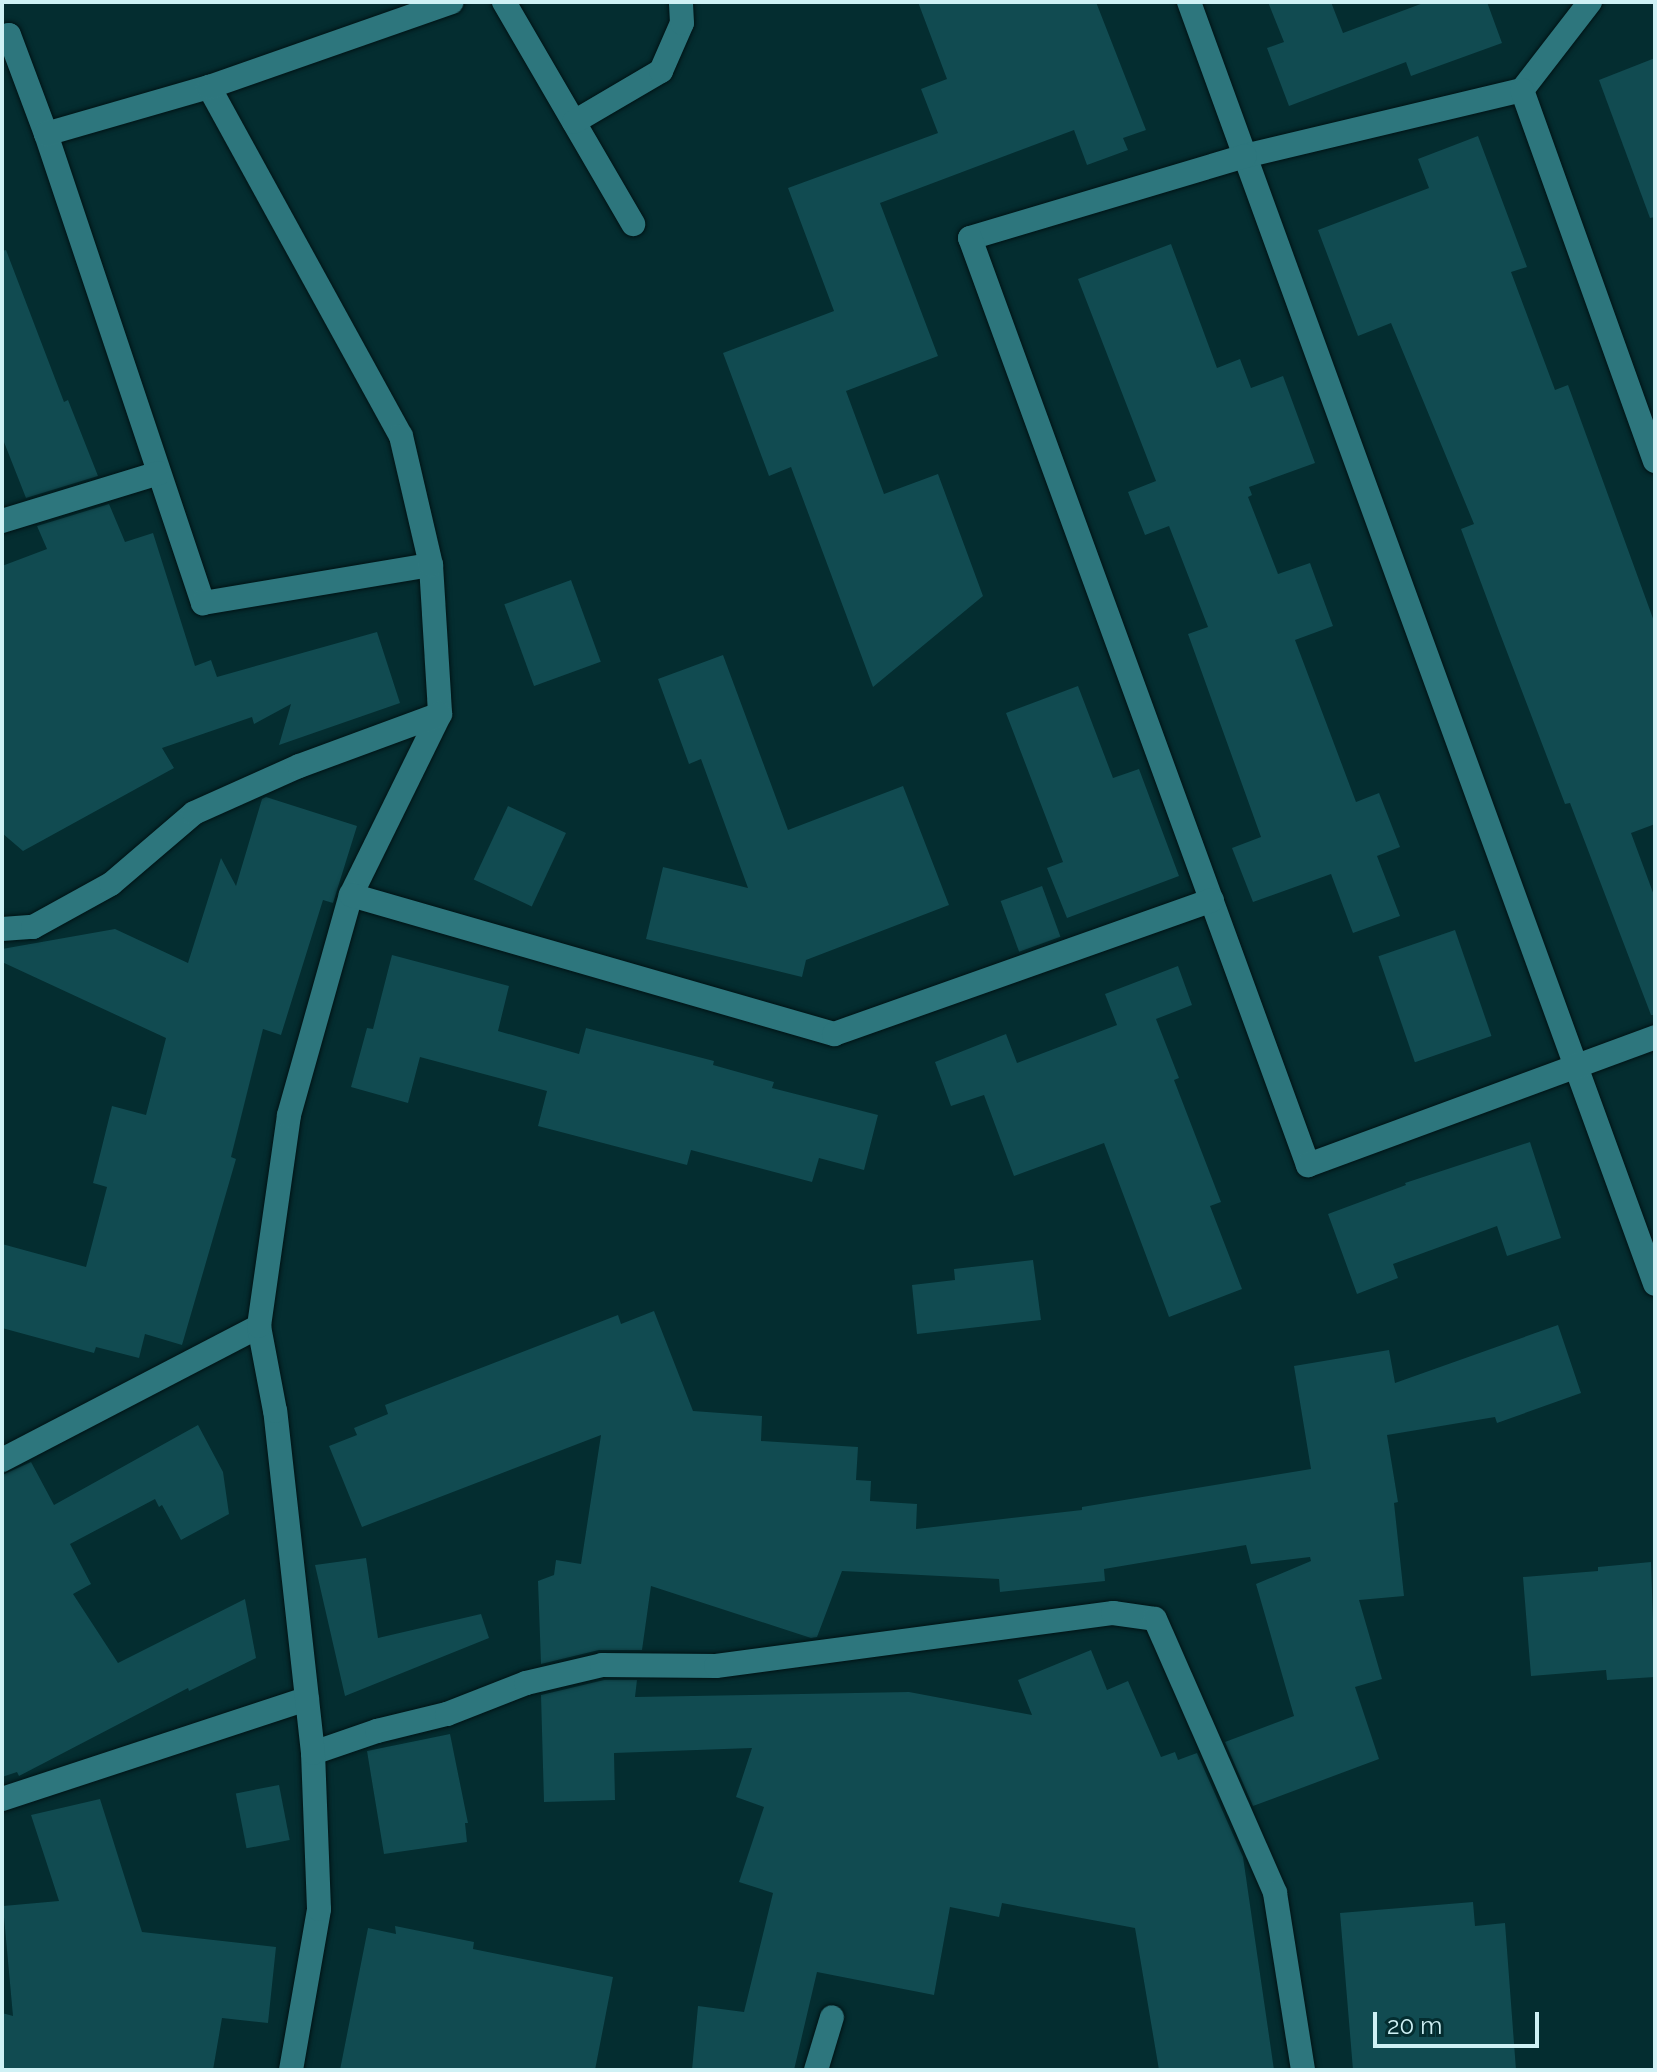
<!DOCTYPE html>
<html>
<head>
<meta charset="utf-8">
<style>
	body { margin:0 }
	#map { position:relative; width:1657px; height:2072px; overflow:hidden; background:#042d30; font-family:Raleway,sans-serif }
	div>[style] { position:absolute }
	.building>* { inset:0; background:#114b51; transform-origin:0 0 }
	.roads { filter:drop-shadow(0 0 2px #001315) drop-shadow(0 0 2px #001315) }
	.minor>* { height:24px; margin:-12px; padding:0 12px; transform-origin:12px; border-radius:12px; background:#2d767d }
	span { translate:-50% -50%; white-space:nowrap; text-align:center; line-height:1.15; -webkit-text-stroke:6px #042d30; paint-order:stroke }
	.frame { position:absolute; inset:0; border:4px solid #cff1f5; pointer-events:none }
	.scale { position:absolute; left:1373px; top:2012px; width:166px; height:36px; box-sizing:border-box; border:4px solid #cff1f5; border-top:0; padding-left:10px; font-size:24px; line-height:28px; white-space:nowrap; color:#cff1f5; -webkit-text-stroke:6px #042d30; paint-order:stroke }
</style>
</head>
<body>
<div id="map">
	<div class="building">
		<div style="clip-path:polygon(918px 2px,1096px 2px,1146px 130px,1123px 138px,1128px 150px,1087px 165px,1074px 130px,880px 203px,938px 356px,846px 391px,884px 494px,938px 474px,983px 596px,873px 687px,791px 467px,769px 476px,723px 353px,834px 311px,788px 188px,938px 133px,921px 89px,947px 79px)"></div>
		<div style="clip-path:polygon(1268px 2px,1331px 2px,1343px 33px,1426px 2px,1487px 2px,1502px 43px,1411px 76px,1406px 62px,1289px 106px,1267px 48px,1284px 42px)"></div>
		<div style="clip-path:polygon(1655px 58px,1655px 217px,1650px 218px,1599px 80px)"></div>
		<div style="clip-path:polygon(1478px 136px,1527px 267px,1511px 272px,1555px 390px,1568px 385px,1655px 624px,1655px 824px,1631px 833px,1655px 898px,1655px 1015px,1651px 1015px,1570px 803px,1565px 804px,1499px 631px,1461px 529px,1474px 524px,1391px 323px,1358px 336px,1318px 230px,1429px 188px,1418px 159px)"></div>
		<div style="clip-path:polygon(1171px 244px,1217px 368px,1240px 359px,1251px 388px,1283px 376px,1315px 463px,1249px 487px,1252px 495px,1248px 497px,1278px 574px,1310px 563px,1333px 626px,1295px 640px,1356px 802px,1379px 793px,1400px 847px,1377px 856px,1400px 916px,1353px 933px,1331px 874px,1253px 902px,1232px 848px,1261px 837px,1188px 634px,1208px 627px,1169px 526px,1145px 535px,1128px 492px,1156px 481px,1078px 279px)"></div>
		<div style="clip-path:polygon(6px 250px,64px 402px,68px 400px,98px 476px,26px 498px,2px 437px,2px 251px)"></div>
		<div style="clip-path:polygon(109px 504px,125px 542px,153px 533px,195px 666px,211px 660px,217px 677px,377px 632px,400px 703px,279px 745px,291px 704px,254px 724px,252px 717px,162px 748px,174px 768px,23px 851px,2px 833px,2px 566px,47px 549px,37px 526px)"></div>
		<div style="left:571px;top:580px;width:87px;height:71px;rotate:70deg"></div>
		<div style="clip-path:polygon(723px 655px,788px 830px,903px 786px,949px 905px,806px 960px,802px 977px,646px 939px,663px 867px,748px 888px,701px 759px,689px 764px,658px 679px)"></div>
		<div style="clip-path:polygon(1078px 686px,1113px 778px,1139px 769px,1179px 876px,1067px 918px,1047px 868px,1063px 862px,1006px 713px)"></div>
		<div style="clip-path:polygon(266px 797px,357px 826px,333px 903px,323px 900px,281px 1035px,263px 1029px,231px 1157px,236px 1159px,182px 1345px,145px 1334px,139px 1358px,96px 1347px,94px 1353px,2px 1328px,2px 1244px,86px 1267px,107px 1187px,93px 1183px,112px 1106px,146px 1115px,166px 1038px,2px 962px,2px 949px,115px 929px,188px 963px,221px 858px,236px 886px,262px 799px)"></div>
		<div style="left:508px;top:806px;width:64px;height:81px;rotate:25deg"></div>
		<div style="left:1042px;top:886px;width:54px;height:44px;rotate:70deg"></div>
		<div style="left:1455px;top:930px;width:112px;height:81px;rotate:71deg"></div>
		<div style="clip-path:polygon(392px 955px,509px 986px,498px 1031px,579px 1054px,586px 1028px,714px 1061px,713px 1065px,774px 1082px,772px 1088px,878px 1115px,864px 1170px,819px 1158px,812px 1182px,691px 1150px,687px 1165px,538px 1126px,547px 1091px,420px 1057px,408px 1103px,351px 1087px,367px 1028px,373px 1029px)"></div>
		<div style="clip-path:polygon(1178px 966px,1192px 1005px,1156px 1019px,1179px 1078px,1174px 1080px,1221px 1202px,1210px 1206px,1242px 1289px,1169px 1317px,1104px 1143px,1014px 1176px,984px 1095px,951px 1106px,935px 1062px,1006px 1034px,1017px 1063px,1117px 1025px,1105px 994px)"></div>
		<div style="clip-path:polygon(1530px 1142px,1561px 1238px,1507px 1256px,1497px 1226px,1393px 1264px,1398px 1278px,1357px 1294px,1328px 1214px,1406px 1185px,1405px 1183px)"></div>
		<div style="clip-path:polygon(1033px 1260px,1041px 1320px,917px 1334px,912px 1285px,955px 1280px,954px 1269px)"></div>
		<div style="clip-path:polygon(654px 1311px,693px 1411px,762px 1416px,761px 1441px,858px 1447px,856px 1480px,871px 1481px,870px 1501px,917px 1504px,916px 1529px,1082px 1510px,1082px 1507px,1311px 1469px,1294px 1366px,1389px 1350px,1395px 1383px,1558px 1325px,1581px 1393px,1497px 1423px,1495px 1417px,1387px 1435px,1398px 1502px,1394px 1503px,1404px 1596px,1359px 1600px,1382px 1679px,1355px 1687px,1379px 1759px,1253px 1806px,1225px 1742px,1294px 1716px,1256px 1584px,1311px 1561px,1310px 1557px,1251px 1564px,1246px 1545px,1104px 1569px,1105px 1581px,1000px 1592px,999px 1579px,842px 1571px,817px 1637px,811px 1638px,651px 1586px,642px 1650px,599px 1650px,541px 1664px,538px 1581px,554px 1575px,556px 1560px,581px 1564px,601px 1435px,362px 1527px,329px 1446px,357px 1435px,354px 1428px,388px 1414px,385px 1405px,618px 1315px,621px 1324px)"></div>
		<div style="clip-path:polygon(198px 1425px,223px 1472px,229px 1514px,181px 1540px,162px 1505px,159px 1507px,155px 1499px,70px 1544px,91px 1584px,73px 1594px,118px 1663px,245px 1599px,256px 1658px,189px 1691px,188px 1688px,19px 1776px,17px 1772px,2px 1777px,2px 1475px,31px 1462px,54px 1505px)"></div>
		<div style="clip-path:polygon(366px 1558px,378px 1638px,481px 1614px,489px 1638px,345px 1696px,315px 1565px)"></div>
		<div style="clip-path:polygon(1651px 1562px,1655px 1677px,1607px 1680px,1606px 1670px,1531px 1676px,1523px 1577px,1598px 1571px,1598px 1567px)"></div>
		<div style="clip-path:polygon(1091px 1650px,1107px 1690px,1128px 1681px,1161px 1757px,1175px 1752px,1178px 1760px,1197px 1753px,1243px 1857px,1274px 2070px,1159px 2070px,1135px 1928px,1002px 1903px,999px 1917px,950px 1907px,934px 1995px,817px 1972px,794px 2070px,692px 2070px,698px 2006px,744px 2012px,773px 1893px,739px 1882px,764px 1807px,736px 1797px,752px 1748px,614px 1753px,615px 1800px,544px 1802px,541px 1695px,604px 1680px,637px 1680px,635px 1697px,909px 1692px,1032px 1715px,1018px 1680px)"></div>
		<div style="clip-path:polygon(450px 1734px,468px 1823px,465px 1823px,467px 1842px,384px 1854px,367px 1751px)"></div>
		<div style="left:279px;top:1785px;width:56px;height:44px;rotate:79deg"></div>
		<div style="clip-path:polygon(100px 1799px,142px 1932px,276px 1947px,268px 2023px,222px 2018px,213px 2070px,2px 2070px,2px 2013px,13px 2016px,3px 1906px,59px 1901px,31px 1815px)"></div>
		<div style="clip-path:polygon(1473px 1902px,1475px 1926px,1505px 1923px,1516px 2070px,1353px 2070px,1340px 1913px)"></div>
		<div style="clip-path:polygon(395px 1926px,474px 1942px,473px 1949px,613px 1977px,595px 2070px,340px 2070px,368px 1928px,396px 1934px)"></div>
	</div>
	<div class="roads">
		<div class="minor">
			<div style="left:504px;top:2px;width:257px;rotate:59.8deg"></div>
			<div style="left:1189px;top:2px;width:1364px;rotate:70.02deg"></div>
			<div style="left:1590px;top:2px;width:111px;rotate:127.7deg"></div>
			<div style="left:1522px;top:90px;width:285px;rotate:166.6deg"></div>
			<div style="left:1245px;top:156px;width:287px;rotate:163.4deg"></div>
			<div style="left:970px;top:238px;width:987px;rotate:69.97deg"></div>
			<div style="left:1308px;top:1165px;width:370px;rotate:-20.2deg"></div>
			<div style="left:2px;top:37px;width:7px;rotate:-16deg"></div>
			<div style="left:9px;top:35px;width:106px;rotate:69.5deg"></div>
			<div style="left:46px;top:134px;width:495px;rotate:71.5deg"></div>
			<div style="left:203px;top:603px;width:231px;rotate:-9.5deg"></div>
			<div style="left:431px;top:565px;width:149px;rotate:86.5deg"></div>
			<div style="left:440px;top:714px;width:202px;rotate:116.2deg"></div>
			<div style="left:209px;top:87px;width:398px;rotate:61.2deg"></div>
			<div style="left:401px;top:436px;width:132px;rotate:76.9deg"></div>
			<div style="left:1522px;top:90px;width:394px;rotate:70.3deg"></div>
			<div style="left:574px;top:122px;width:101px;rotate:-30.4deg"></div>
			<div style="left:661px;top:71px;width:52px;rotate:-66.4deg"></div>
			<div style="left:682px;top:23px;width:21px;rotate:-93deg"></div>
			<div style="left:46px;top:134px;width:170px;rotate:-16.1deg"></div>
			<div style="left:209px;top:87px;width:257px;rotate:-19.3deg"></div>
			<div style="left:2px;top:521px;width:164px;rotate:-17deg"></div>
			<div style="left:2px;top:929px;width:31px;rotate:-4deg"></div>
			<div style="left:33px;top:927px;width:89px;rotate:-28.9deg"></div>
			<div style="left:111px;top:884px;width:109px;rotate:-40.5deg"></div>
			<div style="left:194px;top:813px;width:115px;rotate:-24.1deg"></div>
			<div style="left:299px;top:766px;width:150px;rotate:-20.2deg"></div>
			<div style="left:2px;top:1460px;width:290px;rotate:-27.5deg"></div>
			<div style="left:313px;top:1753px;width:68px;rotate:-19deg"></div>
			<div style="left:377px;top:1731px;width:72px;rotate:-13.7deg"></div>
			<div style="left:447px;top:1714px;width:85px;rotate:-21.4deg"></div>
			<div style="left:526px;top:1683px;width:78px;rotate:-13.3deg"></div>
			<div style="left:602px;top:1665px;width:114px;rotate:0.5deg"></div>
			<div style="left:716px;top:1666px;width:401px;rotate:-7.6deg"></div>
			<div style="left:1113px;top:1613px;width:42px;rotate:8.1deg"></div>
			<div style="left:1155px;top:1619px;width:299px;rotate:66.3deg"></div>
			<div style="left:1275px;top:1893px;width:179px;rotate:81deg"></div>
			<div style="left:2px;top:1799px;width:321px;rotate:-18.2deg"></div>
			<div style="left:291px;top:2070px;width:163px;rotate:-80.1deg"></div>
			<div style="left:319px;top:1909px;width:156px;rotate:-92.2deg"></div>
			<div style="left:313px;top:1753px;width:344px;rotate:-96.3deg"></div>
			<div style="left:275px;top:1411px;width:86px;rotate:-100.7deg"></div>
			<div style="left:259px;top:1326px;width:213px;rotate:-81.9deg"></div>
			<div style="left:289px;top:1115px;width:229px;rotate:-74.3deg"></div>
			<div style="left:351px;top:895px;width:503px;rotate:16.06deg"></div>
			<div style="left:834px;top:1034px;width:401px;rotate:-19.5deg"></div>
			<div style="left:816px;top:2070px;width:55px;rotate:-73.2deg"></div>
		</div>
	</div>
	<div class="frame"></div>
	<div class="scale">20 m</div>
</div>
</body>
</html>
